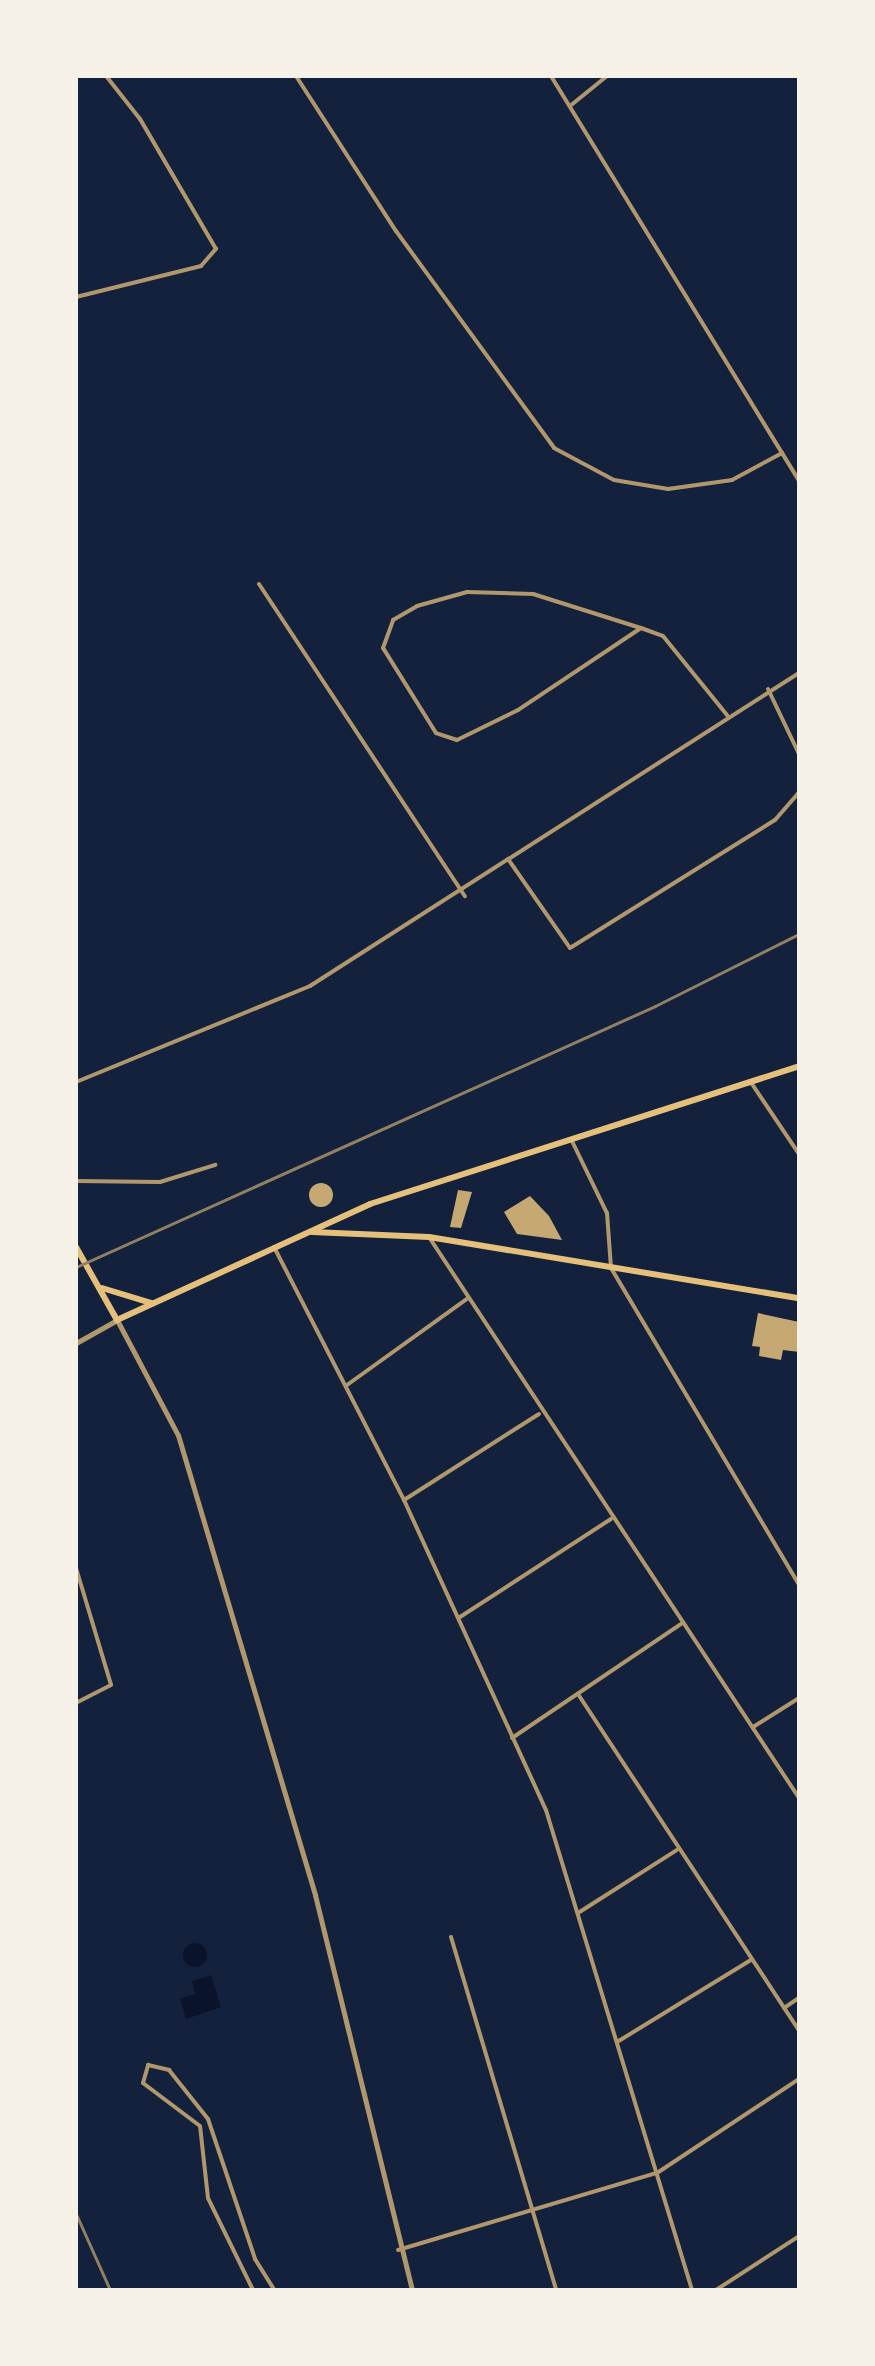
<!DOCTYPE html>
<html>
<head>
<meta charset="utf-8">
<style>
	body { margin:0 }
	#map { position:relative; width:875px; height:2366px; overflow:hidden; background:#14213d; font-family:"DejaVu Sans",sans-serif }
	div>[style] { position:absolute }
	.water>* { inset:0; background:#0b132b }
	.round { border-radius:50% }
	.building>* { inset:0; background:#c6a872 }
	.minor>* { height:4px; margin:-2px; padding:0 2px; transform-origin:2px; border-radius:2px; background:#b1986c }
	.tertiary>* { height:5px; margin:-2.5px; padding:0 2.5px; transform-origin:2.5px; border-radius:2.5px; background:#b1986c }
	.secondary>* { height:6px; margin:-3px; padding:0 3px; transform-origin:3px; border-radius:3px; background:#e5c07b }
	.rail>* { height:3px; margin:-1.5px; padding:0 1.5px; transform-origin:1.5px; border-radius:1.5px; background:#918062 }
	span { translate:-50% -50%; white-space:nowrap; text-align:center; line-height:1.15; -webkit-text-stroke:7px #f6f1e7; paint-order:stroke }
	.frame { position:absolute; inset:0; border:78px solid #f6f1e7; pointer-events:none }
</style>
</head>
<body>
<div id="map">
	<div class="water">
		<div class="round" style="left:183px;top:1943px;width:24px;height:24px"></div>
		<div style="clip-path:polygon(211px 1975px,221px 2007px,186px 2019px,180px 1999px,195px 1994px,192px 1981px)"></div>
	</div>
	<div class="building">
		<div class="round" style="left:309px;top:1183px;width:24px;height:24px"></div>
		<div style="clip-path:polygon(458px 1190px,472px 1192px,461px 1228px,450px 1227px)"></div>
		<div style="clip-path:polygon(530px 1196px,549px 1216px,562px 1240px,517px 1234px,504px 1212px)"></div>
		<div style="clip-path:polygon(758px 1313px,799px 1322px,799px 1352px,783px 1350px,781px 1360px,759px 1356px,760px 1347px,752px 1346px)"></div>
	</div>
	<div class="minor">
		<div style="left:296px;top:76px;width:184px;rotate:57.2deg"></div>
		<div style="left:396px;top:231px;width:268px;rotate:53.9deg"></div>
		<div style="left:554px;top:448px;width:68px;rotate:28.1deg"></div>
		<div style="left:614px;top:480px;width:55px;rotate:9.5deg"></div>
		<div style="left:668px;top:489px;width:65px;rotate:-8deg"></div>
		<div style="left:732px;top:480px;width:57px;rotate:-28.4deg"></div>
		<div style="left:551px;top:76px;width:474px;rotate:58.5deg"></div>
		<div style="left:570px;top:106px;width:48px;rotate:-39deg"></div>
		<div style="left:76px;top:297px;width:129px;rotate:-13.9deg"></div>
		<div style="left:201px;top:266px;width:23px;rotate:-49deg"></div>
		<div style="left:216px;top:249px;width:151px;rotate:-120.3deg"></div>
		<div style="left:140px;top:119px;width:55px;rotate:-128.3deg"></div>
		<div style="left:259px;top:584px;width:374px;rotate:56.6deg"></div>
		<div style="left:641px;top:628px;width:148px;rotate:146.3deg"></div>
		<div style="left:518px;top:710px;width:68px;rotate:153.8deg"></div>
		<div style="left:457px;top:740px;width:22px;rotate:-162deg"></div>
		<div style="left:436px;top:733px;width:100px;rotate:-121.9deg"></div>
		<div style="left:383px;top:648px;width:30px;rotate:-70deg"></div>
		<div style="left:393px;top:620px;width:28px;rotate:-30deg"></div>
		<div style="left:417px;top:606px;width:52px;rotate:-15.6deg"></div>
		<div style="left:467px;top:592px;width:66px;rotate:1.7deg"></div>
		<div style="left:533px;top:594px;width:113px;rotate:17.5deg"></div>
		<div style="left:641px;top:628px;width:23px;rotate:20deg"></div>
		<div style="left:663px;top:636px;width:102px;rotate:51deg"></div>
		<div style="left:768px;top:689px;width:72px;rotate:64.5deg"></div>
		<div style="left:508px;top:859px;width:108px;rotate:55.1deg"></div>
		<div style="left:570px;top:948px;width:242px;rotate:-32deg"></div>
		<div style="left:775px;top:820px;width:37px;rotate:-49deg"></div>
		<div style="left:750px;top:1081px;width:88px;rotate:56.1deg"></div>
		<div style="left:76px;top:1082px;width:253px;rotate:-22.3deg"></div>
		<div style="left:310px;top:986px;width:581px;rotate:-32.62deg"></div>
		<div style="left:571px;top:1139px;width:82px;rotate:64.1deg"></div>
		<div style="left:607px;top:1213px;width:55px;rotate:85.8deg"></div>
		<div style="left:611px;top:1268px;width:368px;rotate:59.3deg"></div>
		<div style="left:76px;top:1181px;width:84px;rotate:0.7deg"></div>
		<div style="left:160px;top:1182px;width:58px;rotate:-17.2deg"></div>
		<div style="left:429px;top:1237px;width:672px;rotate:56.59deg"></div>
		<div style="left:274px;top:1247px;width:284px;rotate:62.8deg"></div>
		<div style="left:404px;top:1500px;width:341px;rotate:65.4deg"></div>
		<div style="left:546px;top:1810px;width:502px;rotate:73.08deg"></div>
		<div style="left:347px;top:1385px;width:149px;rotate:-35.7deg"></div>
		<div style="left:404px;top:1500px;width:160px;rotate:-32.5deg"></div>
		<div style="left:76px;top:1568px;width:122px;rotate:73.3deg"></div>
		<div style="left:111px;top:1685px;width:39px;rotate:153deg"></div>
		<div style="left:460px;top:1617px;width:180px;rotate:-33deg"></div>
		<div style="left:578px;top:1694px;width:403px;rotate:56.7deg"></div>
		<div style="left:753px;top:1727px;width:54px;rotate:-32.2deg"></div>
		<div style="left:512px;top:1738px;width:204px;rotate:-34deg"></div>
		<div style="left:578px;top:1913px;width:117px;rotate:-32.5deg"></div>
		<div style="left:451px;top:1937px;width:368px;rotate:73.4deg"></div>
		<div style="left:784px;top:2008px;width:18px;rotate:-34deg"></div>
		<div style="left:617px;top:2042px;width:157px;rotate:-31.5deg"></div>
		<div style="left:398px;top:2250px;width:270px;rotate:-16.6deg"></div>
		<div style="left:657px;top:2173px;width:170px;rotate:-33.5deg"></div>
		<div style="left:253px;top:2290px;width:102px;rotate:-116.1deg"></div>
		<div style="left:208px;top:2198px;width:72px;rotate:-96.3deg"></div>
		<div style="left:200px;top:2126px;width:71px;rotate:-143deg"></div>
		<div style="left:143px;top:2083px;width:19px;rotate:-74deg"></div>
		<div style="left:148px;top:2065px;width:22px;rotate:13deg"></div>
		<div style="left:169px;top:2070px;width:63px;rotate:51.5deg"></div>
		<div style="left:208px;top:2119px;width:148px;rotate:71.4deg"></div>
		<div style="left:255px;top:2259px;width:36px;rotate:58deg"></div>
		<div style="left:716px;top:2290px;width:99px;rotate:-33deg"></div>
	</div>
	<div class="tertiary">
		<div style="left:76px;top:1343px;width:47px;rotate:-29.3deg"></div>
		<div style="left:117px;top:1320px;width:130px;rotate:62.1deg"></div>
		<div style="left:178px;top:1435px;width:480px;rotate:73.4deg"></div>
		<div style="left:315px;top:1895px;width:407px;rotate:76.2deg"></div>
	</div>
	<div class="secondary">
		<div style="left:312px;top:1232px;width:117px;rotate:2.4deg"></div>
		<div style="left:429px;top:1237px;width:375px;rotate:9.4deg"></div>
		<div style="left:76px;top:1247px;width:84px;rotate:60.7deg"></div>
		<div style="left:117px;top:1320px;width:278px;rotate:-24.6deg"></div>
		<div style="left:370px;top:1204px;width:451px;rotate:-17.8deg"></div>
		<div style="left:102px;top:1288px;width:51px;rotate:17deg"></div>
	</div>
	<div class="rail">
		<div style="left:76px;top:1267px;width:635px;rotate:-24.26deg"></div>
		<div style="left:655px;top:1006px;width:161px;rotate:-26.6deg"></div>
		<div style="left:76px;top:2214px;width:83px;rotate:65.9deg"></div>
	</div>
	<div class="frame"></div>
</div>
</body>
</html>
